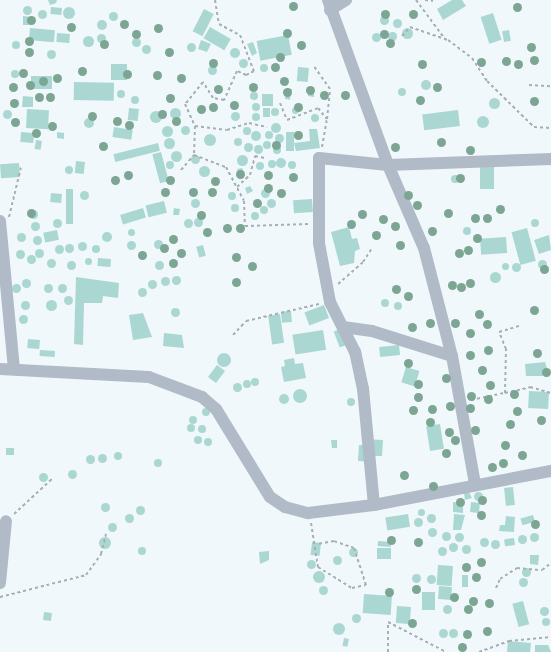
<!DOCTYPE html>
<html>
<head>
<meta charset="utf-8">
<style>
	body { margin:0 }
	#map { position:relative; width:551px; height:652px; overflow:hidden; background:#f0f8fb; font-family:"Noto Sans",sans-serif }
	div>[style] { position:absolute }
	.building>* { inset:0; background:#aad7d2; transform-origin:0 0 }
	.round { border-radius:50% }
	.path>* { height:2px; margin-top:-1px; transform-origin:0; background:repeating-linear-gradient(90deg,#a6b0b4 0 3px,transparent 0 6px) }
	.minor>* { height:12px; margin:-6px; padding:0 6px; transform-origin:6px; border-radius:6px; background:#b1bbc7 }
	.trees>* { width:9px; height:9px; margin:-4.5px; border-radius:50%; background:#7ca693 }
	span { translate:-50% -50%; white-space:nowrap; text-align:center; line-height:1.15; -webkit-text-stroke:3.5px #fff; paint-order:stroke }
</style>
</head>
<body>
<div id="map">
	<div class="building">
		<div style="clip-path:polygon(48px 0,57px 0,56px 3px,50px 5px)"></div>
		<div style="clip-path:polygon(452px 0,462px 0,466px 6px,443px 20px,437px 9px)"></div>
		<div class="round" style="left:22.5px;top:5.5px;width:9px;height:9px"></div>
		<div class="round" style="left:63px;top:7px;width:12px;height:12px"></div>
		<div style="left:51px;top:7px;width:11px;height:7px;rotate:5deg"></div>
		<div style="left:204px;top:9px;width:11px;height:25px;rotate:27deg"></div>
		<div class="round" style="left:37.5px;top:9.5px;width:9px;height:9px"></div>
		<div class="round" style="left:108.5px;top:11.5px;width:9px;height:9px"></div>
		<div style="left:493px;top:13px;width:28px;height:13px;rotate:72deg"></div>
		<div class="round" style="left:379.5px;top:15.5px;width:9px;height:9px"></div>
		<div style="clip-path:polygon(23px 16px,32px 17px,31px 25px,23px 25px)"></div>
		<div class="round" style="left:392.5px;top:18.5px;width:9px;height:9px"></div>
		<div class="round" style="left:97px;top:20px;width:10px;height:10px"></div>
		<div style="left:210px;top:27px;width:24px;height:13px;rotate:30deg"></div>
		<div class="round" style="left:401.5px;top:27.5px;width:11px;height:11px"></div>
		<div style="left:30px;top:28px;width:25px;height:12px;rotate:5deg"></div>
		<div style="left:509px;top:30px;width:11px;height:7px;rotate:80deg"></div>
		<div class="round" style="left:387.5px;top:31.5px;width:9px;height:9px"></div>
		<div class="round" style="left:371.5px;top:32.5px;width:9px;height:9px"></div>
		<div style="left:57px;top:33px;width:13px;height:9px;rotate:4deg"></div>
		<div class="round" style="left:96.5px;top:33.5px;width:9px;height:9px"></div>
		<div style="left:288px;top:35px;width:20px;height:32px;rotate:79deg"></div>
		<div class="round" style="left:82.5px;top:35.5px;width:11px;height:11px"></div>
		<div class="round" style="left:131.5px;top:37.5px;width:9px;height:9px"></div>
		<div style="clip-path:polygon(201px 40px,211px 44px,207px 52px,198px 49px)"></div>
		<div class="round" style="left:12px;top:41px;width:8px;height:8px"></div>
		<div style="clip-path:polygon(253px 42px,257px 53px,252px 56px,247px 44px)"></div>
		<div class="round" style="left:186.5px;top:42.5px;width:9px;height:9px"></div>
		<div class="round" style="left:141.5px;top:44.5px;width:9px;height:9px"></div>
		<div class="round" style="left:230px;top:48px;width:10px;height:10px"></div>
		<div class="round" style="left:46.5px;top:49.5px;width:9px;height:9px"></div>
		<div class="round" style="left:238.5px;top:58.5px;width:9px;height:9px"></div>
		<div style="left:111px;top:64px;width:16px;height:16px"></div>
		<div class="round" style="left:260px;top:64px;width:8px;height:8px"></div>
		<div class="round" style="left:207.5px;top:65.5px;width:9px;height:9px"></div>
		<div style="left:298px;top:67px;width:11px;height:14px;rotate:5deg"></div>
		<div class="round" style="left:11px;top:70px;width:8px;height:8px"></div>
		<div style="left:31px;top:76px;width:21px;height:13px"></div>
		<div class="round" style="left:421px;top:80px;width:10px;height:10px"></div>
		<div style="left:74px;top:82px;width:40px;height:18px;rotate:1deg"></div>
		<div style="left:287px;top:88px;width:5px;height:11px;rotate:11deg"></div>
		<div class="round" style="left:398px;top:88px;width:8px;height:8px"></div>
		<div class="round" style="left:117px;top:90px;width:8px;height:8px"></div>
		<div style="clip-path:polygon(308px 90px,314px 90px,314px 97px,308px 96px)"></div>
		<div class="round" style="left:250px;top:92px;width:8px;height:8px"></div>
		<div style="left:262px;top:94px;width:11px;height:12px"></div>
		<div class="round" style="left:131px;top:96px;width:8px;height:8px"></div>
		<div style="clip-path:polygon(23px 96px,33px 97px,33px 107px,22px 107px)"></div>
		<div class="round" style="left:488.5px;top:97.5px;width:11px;height:11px"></div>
		<div class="round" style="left:252px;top:103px;width:8px;height:8px"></div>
		<div class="round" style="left:291.5px;top:106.5px;width:7px;height:7px"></div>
		<div class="round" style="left:169.5px;top:107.5px;width:11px;height:11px"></div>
		<div class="round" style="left:271px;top:108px;width:8px;height:8px"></div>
		<div style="left:129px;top:108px;width:10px;height:12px;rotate:6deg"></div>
		<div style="left:263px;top:108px;width:7px;height:9px"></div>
		<div style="left:27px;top:109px;width:22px;height:19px;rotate:3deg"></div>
		<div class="round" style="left:2.5px;top:109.5px;width:9px;height:9px"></div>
		<div style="left:458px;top:110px;width:16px;height:36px;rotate:83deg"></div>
		<div class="round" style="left:150px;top:111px;width:12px;height:12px"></div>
		<div class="round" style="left:230.5px;top:111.5px;width:9px;height:9px"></div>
		<div class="round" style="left:252px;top:113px;width:8px;height:8px"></div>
		<div class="round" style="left:311px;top:114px;width:8px;height:8px"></div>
		<div class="round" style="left:477px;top:116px;width:12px;height:12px"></div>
		<div class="round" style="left:84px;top:118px;width:10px;height:10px"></div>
		<div class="round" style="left:271px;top:123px;width:10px;height:10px"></div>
		<div class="round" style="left:180.5px;top:125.5px;width:9px;height:9px"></div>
		<div class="round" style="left:161.5px;top:125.5px;width:11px;height:11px"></div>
		<div style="left:114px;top:127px;width:19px;height:10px;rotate:9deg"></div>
		<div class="round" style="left:243px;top:127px;width:8px;height:8px"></div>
		<div style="clip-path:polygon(309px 129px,317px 129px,320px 148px,296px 151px,294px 143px,310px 141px)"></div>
		<div class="round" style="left:251px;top:131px;width:10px;height:10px"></div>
		<div class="round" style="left:265px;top:131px;width:8px;height:8px"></div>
		<div class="round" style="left:294px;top:131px;width:8px;height:8px"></div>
		<div style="left:21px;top:132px;width:13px;height:10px;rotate:4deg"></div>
		<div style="clip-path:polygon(57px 132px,64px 133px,64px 139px,57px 138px)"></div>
		<div style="left:286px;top:132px;width:8px;height:19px"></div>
		<div class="round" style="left:274.5px;top:133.5px;width:9px;height:9px"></div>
		<div class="round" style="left:204px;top:134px;width:12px;height:12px"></div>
		<div class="round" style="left:163.5px;top:137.5px;width:11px;height:11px"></div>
		<div class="round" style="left:234px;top:138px;width:8px;height:8px"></div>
		<div style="left:36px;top:140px;width:6px;height:9px;rotate:9deg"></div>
		<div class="round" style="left:263px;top:141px;width:8px;height:8px"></div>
		<div class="round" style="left:243.5px;top:142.5px;width:9px;height:9px"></div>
		<div style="left:158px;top:143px;width:8px;height:46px;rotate:76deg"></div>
		<div class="round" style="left:253.5px;top:144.5px;width:9px;height:9px"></div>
		<div class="round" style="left:273px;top:146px;width:8px;height:8px"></div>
		<div class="round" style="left:170.5px;top:150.5px;width:11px;height:11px"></div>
		<div style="left:161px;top:152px;width:30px;height:9px;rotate:75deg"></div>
		<div class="round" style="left:236.5px;top:154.5px;width:11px;height:11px"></div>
		<div class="round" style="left:190.5px;top:154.5px;width:9px;height:9px"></div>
		<div class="round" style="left:276px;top:158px;width:10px;height:10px"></div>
		<div class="round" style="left:268px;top:160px;width:8px;height:8px"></div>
		<div class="round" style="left:288px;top:161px;width:8px;height:8px"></div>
		<div style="left:76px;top:161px;width:9px;height:12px;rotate:6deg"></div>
		<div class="round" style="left:166px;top:161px;width:8px;height:8px"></div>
		<div style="left:480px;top:162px;width:14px;height:27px"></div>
		<div class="round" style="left:256px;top:162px;width:8px;height:8px"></div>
		<div style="left:19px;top:163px;width:14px;height:19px;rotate:86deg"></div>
		<div class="round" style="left:198.5px;top:165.5px;width:11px;height:11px"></div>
		<div class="round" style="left:65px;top:166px;width:8px;height:8px"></div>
		<div style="clip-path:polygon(242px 168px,245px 174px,239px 176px,237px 169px)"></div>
		<div class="round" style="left:451px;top:175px;width:8px;height:8px"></div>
		<div style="clip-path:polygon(250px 186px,253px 191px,247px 194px,245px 188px)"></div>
		<div class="round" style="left:260.5px;top:188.5px;width:9px;height:9px"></div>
		<div style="left:66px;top:189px;width:7px;height:35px"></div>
		<div class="round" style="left:79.5px;top:190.5px;width:9px;height:9px"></div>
		<div class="round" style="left:228px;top:192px;width:8px;height:8px"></div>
		<div style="left:51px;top:193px;width:11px;height:9px;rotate:5deg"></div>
		<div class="round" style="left:190.5px;top:198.5px;width:9px;height:9px"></div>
		<div class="round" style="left:266.5px;top:198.5px;width:9px;height:9px"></div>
		<div style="left:312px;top:199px;width:13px;height:19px;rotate:86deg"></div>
		<div style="left:164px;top:201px;width:12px;height:19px;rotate:76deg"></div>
		<div class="round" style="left:231px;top:204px;width:8px;height:8px"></div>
		<div class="round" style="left:260px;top:206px;width:8px;height:8px"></div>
		<div style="left:143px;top:208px;width:10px;height:24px;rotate:73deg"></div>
		<div style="clip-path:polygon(174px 208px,180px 209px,179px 215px,173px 215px)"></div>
		<div class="round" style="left:28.5px;top:209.5px;width:9px;height:9px"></div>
		<div class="round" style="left:251px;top:212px;width:8px;height:8px"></div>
		<div class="round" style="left:193.5px;top:217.5px;width:9px;height:9px"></div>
		<div class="round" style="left:183.5px;top:218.5px;width:9px;height:9px"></div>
		<div class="round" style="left:52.5px;top:218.5px;width:9px;height:9px"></div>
		<div class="round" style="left:531px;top:219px;width:8px;height:8px"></div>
		<div class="round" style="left:30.5px;top:221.5px;width:9px;height:9px"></div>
		<div class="round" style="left:463px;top:227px;width:8px;height:8px"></div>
		<div style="clip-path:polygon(349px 227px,352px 239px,357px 238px,360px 249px,355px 251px,354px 263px,340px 266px,331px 232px)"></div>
		<div style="left:527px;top:228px;width:34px;height:16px;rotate:75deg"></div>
		<div class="round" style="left:127.5px;top:228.5px;width:7px;height:7px"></div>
		<div style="left:57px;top:230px;width:10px;height:14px;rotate:79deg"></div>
		<div class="round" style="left:102px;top:232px;width:10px;height:10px"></div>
		<div class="round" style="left:16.5px;top:232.5px;width:9px;height:9px"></div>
		<div style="clip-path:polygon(549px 235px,551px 250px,539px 254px,534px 240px)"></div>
		<div class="round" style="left:32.5px;top:235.5px;width:9px;height:9px"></div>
		<div style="left:506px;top:237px;width:16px;height:26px;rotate:86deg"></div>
		<div class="round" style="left:153.5px;top:239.5px;width:9px;height:9px"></div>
		<div class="round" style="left:126.5px;top:240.5px;width:9px;height:9px"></div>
		<div class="round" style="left:77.5px;top:241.5px;width:9px;height:9px"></div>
		<div class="round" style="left:64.5px;top:243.5px;width:9px;height:9px"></div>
		<div class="round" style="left:54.5px;top:244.5px;width:9px;height:9px"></div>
		<div class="round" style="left:92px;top:245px;width:8px;height:8px"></div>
		<div style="left:203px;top:245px;width:11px;height:7px;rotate:75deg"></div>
		<div class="round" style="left:34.5px;top:248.5px;width:9px;height:9px"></div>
		<div class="round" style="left:15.5px;top:249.5px;width:9px;height:9px"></div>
		<div class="round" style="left:26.5px;top:254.5px;width:9px;height:9px"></div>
		<div class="round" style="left:84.5px;top:257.5px;width:7px;height:7px"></div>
		<div style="left:98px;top:258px;width:13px;height:8px;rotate:4deg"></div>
		<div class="round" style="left:46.5px;top:258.5px;width:9px;height:9px"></div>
		<div class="round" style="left:537.5px;top:259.5px;width:9px;height:9px"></div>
		<div class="round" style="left:154.5px;top:260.5px;width:9px;height:9px"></div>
		<div class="round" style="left:66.5px;top:260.5px;width:9px;height:9px"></div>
		<div class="round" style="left:501.5px;top:262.5px;width:7px;height:7px"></div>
		<div class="round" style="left:511.5px;top:262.5px;width:9px;height:9px"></div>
		<div class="round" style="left:489.5px;top:271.5px;width:11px;height:11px"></div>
		<div class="round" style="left:171.5px;top:275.5px;width:9px;height:9px"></div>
		<div class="round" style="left:160.5px;top:276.5px;width:9px;height:9px"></div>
		<div style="clip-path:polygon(76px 277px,119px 283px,118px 298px,103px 296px,102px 303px,84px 303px,83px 345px,74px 344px)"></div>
		<div class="round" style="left:21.5px;top:278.5px;width:9px;height:9px"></div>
		<div class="round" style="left:147.5px;top:279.5px;width:9px;height:9px"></div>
		<div class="round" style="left:57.5px;top:283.5px;width:9px;height:9px"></div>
		<div class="round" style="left:43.5px;top:283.5px;width:9px;height:9px"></div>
		<div class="round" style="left:11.5px;top:283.5px;width:9px;height:9px"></div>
		<div class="round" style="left:137.5px;top:287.5px;width:9px;height:9px"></div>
		<div class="round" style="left:63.5px;top:295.5px;width:9px;height:9px"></div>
		<div class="round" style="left:381px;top:299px;width:8px;height:8px"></div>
		<div class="round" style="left:45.5px;top:299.5px;width:11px;height:11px"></div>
		<div class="round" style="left:20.5px;top:300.5px;width:9px;height:9px"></div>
		<div class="round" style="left:394px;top:302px;width:8px;height:8px"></div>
		<div style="left:324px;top:305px;width:14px;height:21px;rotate:69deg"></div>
		<div class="round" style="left:170.5px;top:307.5px;width:9px;height:9px"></div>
		<div style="left:291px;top:311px;width:11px;height:10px;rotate:85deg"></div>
		<div style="clip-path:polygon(143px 313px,152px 337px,133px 340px,129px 315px)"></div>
		<div style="left:280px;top:314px;width:29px;height:12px;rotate:82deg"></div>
		<div class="round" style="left:18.5px;top:314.5px;width:9px;height:9px"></div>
		<div style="left:343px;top:328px;width:17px;height:10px;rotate:69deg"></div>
		<div style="left:323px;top:330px;width:20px;height:31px;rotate:81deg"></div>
		<div style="clip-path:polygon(164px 333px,182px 335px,184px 348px,163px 346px)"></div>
		<div style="left:28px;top:339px;width:12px;height:9px;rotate:5deg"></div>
		<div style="left:399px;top:345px;width:10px;height:20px;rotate:84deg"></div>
		<div style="left:40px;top:350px;width:15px;height:6px;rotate:4deg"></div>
		<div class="round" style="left:217px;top:353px;width:14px;height:14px"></div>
		<div style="clip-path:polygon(294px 358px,295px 364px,303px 363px,306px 378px,284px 382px,281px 367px,285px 366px,284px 360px)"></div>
		<div style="clip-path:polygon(545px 362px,548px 371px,543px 372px,543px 376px,526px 376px,525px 364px)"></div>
		<div style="left:217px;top:365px;width:10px;height:15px;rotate:37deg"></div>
		<div style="left:406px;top:367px;width:14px;height:16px;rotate:17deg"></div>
		<div class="round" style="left:251px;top:378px;width:8px;height:8px"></div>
		<div class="round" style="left:243px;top:380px;width:8px;height:8px"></div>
		<div class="round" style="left:232.5px;top:382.5px;width:9px;height:9px"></div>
		<div class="round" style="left:293px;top:389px;width:14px;height:14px"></div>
		<div style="left:529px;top:391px;width:20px;height:17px;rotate:3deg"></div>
		<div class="round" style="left:279px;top:394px;width:10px;height:10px"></div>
		<div class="round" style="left:347px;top:398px;width:8px;height:8px"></div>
		<div class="round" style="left:202px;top:408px;width:8px;height:8px"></div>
		<div class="round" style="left:189px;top:416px;width:8px;height:8px"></div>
		<div class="round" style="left:187px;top:424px;width:8px;height:8px"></div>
		<div style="left:440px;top:424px;width:25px;height:14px;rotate:81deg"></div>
		<div class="round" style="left:198px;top:425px;width:8px;height:8px"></div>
		<div class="round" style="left:194px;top:436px;width:8px;height:8px"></div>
		<div class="round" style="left:204px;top:438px;width:8px;height:8px"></div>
		<div style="clip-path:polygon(364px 439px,383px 440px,382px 456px,375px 456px,375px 462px,358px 461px,359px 445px,363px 445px)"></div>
		<div style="clip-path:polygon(331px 440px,337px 440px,337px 448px,332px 448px)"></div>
		<div style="left:6px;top:448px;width:8px;height:7px"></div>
		<div class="round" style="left:114px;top:452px;width:8px;height:8px"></div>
		<div class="round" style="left:97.5px;top:453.5px;width:9px;height:9px"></div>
		<div class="round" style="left:85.5px;top:454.5px;width:9px;height:9px"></div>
		<div class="round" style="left:154px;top:459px;width:8px;height:8px"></div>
		<div class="round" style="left:67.5px;top:469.5px;width:9px;height:9px"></div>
		<div class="round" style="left:38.5px;top:472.5px;width:9px;height:9px"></div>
		<div style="left:513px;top:487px;width:18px;height:9px;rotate:84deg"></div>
		<div class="round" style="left:473.5px;top:491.5px;width:9px;height:9px"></div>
		<div style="clip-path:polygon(469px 492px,472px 498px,465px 500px,464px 493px)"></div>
		<div style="clip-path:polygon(453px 502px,463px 503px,463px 513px,453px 512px)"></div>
		<div style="left:471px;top:502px;width:9px;height:10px;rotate:6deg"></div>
		<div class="round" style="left:100.5px;top:502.5px;width:9px;height:9px"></div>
		<div class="round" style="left:135.5px;top:505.5px;width:9px;height:9px"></div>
		<div class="round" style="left:417.5px;top:508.5px;width:7px;height:7px"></div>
		<div class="round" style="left:124.5px;top:513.5px;width:9px;height:9px"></div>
		<div class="round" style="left:426.5px;top:513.5px;width:9px;height:9px"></div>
		<div style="left:408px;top:514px;width:13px;height:23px;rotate:81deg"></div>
		<div style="clip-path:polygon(454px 514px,465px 515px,461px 530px,453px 530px)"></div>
		<div style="left:533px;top:515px;width:7px;height:13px;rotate:74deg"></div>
		<div style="clip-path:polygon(506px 516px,515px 517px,514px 532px,499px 531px,500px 525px,505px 525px)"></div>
		<div class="round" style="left:413.5px;top:517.5px;width:9px;height:9px"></div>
		<div class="round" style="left:107.5px;top:522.5px;width:9px;height:9px"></div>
		<div class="round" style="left:427.5px;top:527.5px;width:9px;height:9px"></div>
		<div class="round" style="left:441.5px;top:531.5px;width:9px;height:9px"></div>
		<div class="round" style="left:529.5px;top:532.5px;width:9px;height:9px"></div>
		<div class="round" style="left:454.5px;top:532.5px;width:9px;height:9px"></div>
		<div class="round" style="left:517.5px;top:534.5px;width:9px;height:9px"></div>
		<div class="round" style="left:99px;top:537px;width:12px;height:12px"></div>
		<div class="round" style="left:479.5px;top:537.5px;width:9px;height:9px"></div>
		<div style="left:514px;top:538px;width:7px;height:10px;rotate:82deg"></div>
		<div class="round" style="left:490.5px;top:539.5px;width:9px;height:9px"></div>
		<div style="left:378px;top:541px;width:13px;height:5px;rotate:4deg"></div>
		<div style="left:312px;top:542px;width:9px;height:13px;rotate:6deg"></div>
		<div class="round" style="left:448.5px;top:542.5px;width:9px;height:9px"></div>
		<div class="round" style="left:461.5px;top:544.5px;width:9px;height:9px"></div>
		<div class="round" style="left:437.5px;top:546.5px;width:9px;height:9px"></div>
		<div class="round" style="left:138px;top:547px;width:8px;height:8px"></div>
		<div class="round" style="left:348.5px;top:547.5px;width:9px;height:9px"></div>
		<div style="left:377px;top:548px;width:14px;height:11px"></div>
		<div style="clip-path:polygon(269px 551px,269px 560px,260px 564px,259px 552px)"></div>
		<div style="clip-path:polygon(530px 555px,539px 555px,538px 565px,530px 564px)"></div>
		<div class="round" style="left:332.5px;top:555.5px;width:9px;height:9px"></div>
		<div class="round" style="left:306.5px;top:559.5px;width:9px;height:9px"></div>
		<div style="left:438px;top:565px;width:15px;height:20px;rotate:4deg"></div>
		<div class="round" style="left:521.5px;top:567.5px;width:9px;height:9px"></div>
		<div class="round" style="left:313px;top:571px;width:12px;height:12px"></div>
		<div class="round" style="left:411.5px;top:573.5px;width:9px;height:9px"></div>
		<div class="round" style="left:426.5px;top:574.5px;width:9px;height:9px"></div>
		<div style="left:462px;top:575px;width:6px;height:12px"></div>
		<div class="round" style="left:518.5px;top:577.5px;width:9px;height:9px"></div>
		<div class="round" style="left:318.5px;top:585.5px;width:9px;height:9px"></div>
		<div style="left:439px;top:586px;width:13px;height:13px;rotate:4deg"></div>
		<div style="left:422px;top:592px;width:13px;height:18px"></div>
		<div style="left:364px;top:594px;width:28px;height:19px;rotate:4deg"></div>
		<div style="left:523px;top:601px;width:24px;height:11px;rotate:75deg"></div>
		<div class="round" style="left:442.5px;top:604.5px;width:9px;height:9px"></div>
		<div style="left:397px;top:606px;width:14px;height:17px;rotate:4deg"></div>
		<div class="round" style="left:539.5px;top:606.5px;width:9px;height:9px"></div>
		<div style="left:44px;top:612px;width:8px;height:8px;rotate:7deg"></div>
		<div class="round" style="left:351.5px;top:613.5px;width:9px;height:9px"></div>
		<div class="round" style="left:542px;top:618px;width:8px;height:8px"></div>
		<div class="round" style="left:333px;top:623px;width:12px;height:12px"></div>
		<div class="round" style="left:448.5px;top:628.5px;width:9px;height:9px"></div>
		<div class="round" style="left:438.5px;top:628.5px;width:9px;height:9px"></div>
		<div style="left:344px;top:638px;width:5px;height:8px;rotate:11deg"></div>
		<div style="clip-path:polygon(508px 641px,531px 643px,530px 652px,507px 652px)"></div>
		<div style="clip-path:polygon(535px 645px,548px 645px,551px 652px,535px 652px)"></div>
	</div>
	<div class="path">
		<div style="left:215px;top:0;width:24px;rotate:81deg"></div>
		<div style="left:219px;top:24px;width:24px;rotate:28deg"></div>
		<div style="left:240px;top:35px;width:39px;rotate:69deg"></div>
		<div style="left:254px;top:71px;width:9px;rotate:153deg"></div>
		<div style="left:246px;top:75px;width:10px;rotate:-156deg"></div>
		<div style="left:237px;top:71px;width:32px;rotate:114deg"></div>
		<div style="left:224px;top:100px;width:11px;rotate:-170deg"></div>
		<div style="left:213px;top:98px;width:19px;rotate:-122deg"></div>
		<div style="left:203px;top:82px;width:28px;rotate:129deg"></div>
		<div style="left:185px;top:104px;width:24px;rotate:66deg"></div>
		<div style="left:195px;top:126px;width:29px;rotate:92deg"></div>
		<div style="left:194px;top:155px;width:34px;rotate:21deg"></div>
		<div style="left:226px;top:167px;width:38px;rotate:62deg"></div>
		<div style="left:244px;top:201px;width:25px;rotate:88deg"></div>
		<div style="left:245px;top:226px;width:63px;rotate:-1.8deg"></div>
		<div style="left:416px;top:0;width:49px;rotate:53.4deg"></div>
		<div style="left:425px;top:0;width:8px;rotate:7deg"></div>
		<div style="left:402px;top:36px;width:12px;rotate:-48deg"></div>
		<div style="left:410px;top:27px;width:40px;rotate:18.9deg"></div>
		<div style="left:448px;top:40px;width:30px;rotate:37deg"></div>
		<div style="left:472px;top:58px;width:27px;rotate:57deg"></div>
		<div style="left:487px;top:81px;width:66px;rotate:44.4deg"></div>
		<div style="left:534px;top:127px;width:17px;rotate:3deg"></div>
		<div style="left:529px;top:85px;width:22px;rotate:3deg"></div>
		<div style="left:280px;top:103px;width:18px;rotate:68deg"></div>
		<div style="left:287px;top:120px;width:33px;rotate:-21deg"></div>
		<div style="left:318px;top:108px;width:14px;rotate:51deg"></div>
		<div style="left:327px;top:119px;width:30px;rotate:-84deg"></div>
		<div style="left:330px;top:89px;width:28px;rotate:-125deg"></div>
		<div style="left:195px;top:126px;width:32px;rotate:7deg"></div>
		<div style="left:227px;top:130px;width:23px;rotate:-18deg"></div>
		<div style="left:249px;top:123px;width:18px;rotate:13deg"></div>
		<div style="left:322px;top:147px;width:28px;rotate:-80deg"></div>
		<div style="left:181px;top:170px;width:20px;rotate:-49deg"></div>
		<div style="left:237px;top:187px;width:18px;rotate:-43deg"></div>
		<div style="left:250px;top:175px;width:20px;rotate:-75deg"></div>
		<div style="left:255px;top:156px;width:10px;rotate:11deg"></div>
		<div style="left:9px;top:217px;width:51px;rotate:-76.5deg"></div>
		<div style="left:338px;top:284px;width:33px;rotate:-41deg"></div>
		<div style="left:363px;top:262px;width:17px;rotate:-57deg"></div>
		<div style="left:233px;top:335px;width:19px;rotate:-47deg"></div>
		<div style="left:246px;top:321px;width:75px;rotate:-13.1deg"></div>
		<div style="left:505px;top:393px;width:26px;rotate:-13deg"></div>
		<div style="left:530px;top:387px;width:22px;rotate:16deg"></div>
		<div style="left:471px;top:400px;width:35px;rotate:-12deg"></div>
		<div style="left:505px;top:393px;width:44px;rotate:-88.7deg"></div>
		<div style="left:506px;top:349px;width:18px;rotate:-112deg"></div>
		<div style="left:499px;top:332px;width:21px;rotate:-17deg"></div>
		<div style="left:14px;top:514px;width:53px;rotate:-42.7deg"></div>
		<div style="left:311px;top:523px;width:45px;rotate:81deg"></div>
		<div style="left:318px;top:567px;width:40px;rotate:32deg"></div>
		<div style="left:352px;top:588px;width:14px;rotate:-12deg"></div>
		<div style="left:366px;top:585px;width:39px;rotate:-108deg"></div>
		<div style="left:354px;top:548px;width:21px;rotate:-161deg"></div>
		<div style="left:334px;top:541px;width:17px;rotate:170deg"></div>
		<div style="left:496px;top:588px;width:10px;rotate:-66deg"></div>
		<div style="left:500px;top:579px;width:20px;rotate:-33deg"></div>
		<div style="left:517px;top:568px;width:25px;rotate:5deg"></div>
		<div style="left:542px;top:570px;width:11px;rotate:-38deg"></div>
		<div style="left:0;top:597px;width:89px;rotate:-14.3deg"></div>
		<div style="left:86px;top:575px;width:26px;rotate:-54deg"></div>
		<div style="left:101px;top:554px;width:21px;rotate:-76deg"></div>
		<div style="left:388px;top:652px;width:30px;rotate:-90deg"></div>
		<div style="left:388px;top:622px;width:65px;rotate:27.3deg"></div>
		<div style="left:479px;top:652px;width:32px;rotate:-20deg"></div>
		<div style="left:509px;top:641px;width:42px;rotate:-5.4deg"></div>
	</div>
	<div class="minor">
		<div style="left:328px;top:0;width:176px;rotate:70deg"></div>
		<div style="left:388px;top:165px;width:90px;rotate:66.6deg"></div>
		<div style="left:424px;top:248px;width:112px;rotate:75.5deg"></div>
		<div style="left:452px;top:356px;width:130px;rotate:79.8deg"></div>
		<div style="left:330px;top:10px;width:19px;rotate:-32deg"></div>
		<div style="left:0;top:221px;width:148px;rotate:84.6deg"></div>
		<div style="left:343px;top:327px;width:29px;rotate:8deg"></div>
		<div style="left:372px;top:331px;width:84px;rotate:17.4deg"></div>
		<div style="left:0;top:369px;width:149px;rotate:3.1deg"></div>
		<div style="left:149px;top:377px;width:57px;rotate:20.7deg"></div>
		<div style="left:202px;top:397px;width:18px;rotate:41deg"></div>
		<div style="left:216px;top:409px;width:103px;rotate:58.5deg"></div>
		<div style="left:270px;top:497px;width:18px;rotate:34deg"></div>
		<div style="left:285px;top:507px;width:24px;rotate:15deg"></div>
		<div style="left:308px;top:513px;width:66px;rotate:-6.9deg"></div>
		<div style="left:374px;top:505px;width:180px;rotate:-10.9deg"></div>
		<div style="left:374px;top:505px;width:117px;rotate:-95.4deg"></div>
		<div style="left:363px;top:389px;width:38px;rotate:-102deg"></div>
		<div style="left:355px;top:352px;width:56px;rotate:-116.6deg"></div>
		<div style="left:330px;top:302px;width:60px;rotate:-100.6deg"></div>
		<div style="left:319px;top:243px;width:85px;rotate:-90deg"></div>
		<div style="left:319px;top:158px;width:69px;rotate:5.8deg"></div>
		<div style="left:388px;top:165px;width:163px;rotate:-2.1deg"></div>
		<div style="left:0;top:583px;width:62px;rotate:-84.5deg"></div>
	</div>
	<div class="trees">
		<div style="left:293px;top:6px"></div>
		<div style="left:517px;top:7px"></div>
		<div style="left:385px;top:14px"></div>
		<div style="left:413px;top:14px"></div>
		<div style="left:31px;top:20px"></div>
		<div style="left:124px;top:24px"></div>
		<div style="left:71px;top:27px"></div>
		<div style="left:158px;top:28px"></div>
		<div style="left:287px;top:33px"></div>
		<div style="left:136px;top:34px"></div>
		<div style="left:384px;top:34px"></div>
		<div style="left:29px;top:41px"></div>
		<div style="left:390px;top:43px"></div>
		<div style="left:104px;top:44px"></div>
		<div style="left:301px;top:45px"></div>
		<div style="left:531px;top:47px"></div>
		<div style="left:29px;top:52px"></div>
		<div style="left:169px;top:52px"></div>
		<div style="left:280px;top:57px"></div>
		<div style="left:534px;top:60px"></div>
		<div style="left:506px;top:61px"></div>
		<div style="left:481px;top:62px"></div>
		<div style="left:213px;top:63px"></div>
		<div style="left:422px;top:64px"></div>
		<div style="left:518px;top:64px"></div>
		<div style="left:275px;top:67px"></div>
		<div style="left:82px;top:71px"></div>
		<div style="left:23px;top:73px"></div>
		<div style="left:127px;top:74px"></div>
		<div style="left:157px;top:75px"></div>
		<div style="left:57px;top:78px"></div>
		<div style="left:181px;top:78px"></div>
		<div style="left:43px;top:81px"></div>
		<div style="left:284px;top:81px"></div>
		<div style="left:30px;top:85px"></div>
		<div style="left:13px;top:87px"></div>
		<div style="left:253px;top:87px"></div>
		<div style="left:437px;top:87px"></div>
		<div style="left:218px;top:89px"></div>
		<div style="left:310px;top:90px"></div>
		<div style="left:287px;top:92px"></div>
		<div style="left:324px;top:95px"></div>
		<div style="left:345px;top:95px"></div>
		<div style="left:39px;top:97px"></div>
		<div style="left:50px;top:97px"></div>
		<div style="left:170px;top:98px"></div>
		<div style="left:420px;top:100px"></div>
		<div style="left:534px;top:101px"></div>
		<div style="left:14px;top:103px"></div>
		<div style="left:234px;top:105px"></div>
		<div style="left:213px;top:107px"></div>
		<div style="left:298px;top:107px"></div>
		<div style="left:201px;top:109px"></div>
		<div style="left:162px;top:114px"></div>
		<div style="left:92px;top:116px"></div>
		<div style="left:117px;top:121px"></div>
		<div style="left:176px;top:121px"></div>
		<div style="left:15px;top:122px"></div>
		<div style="left:129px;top:125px"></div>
		<div style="left:52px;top:126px"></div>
		<div style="left:36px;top:133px"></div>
		<div style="left:298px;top:135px"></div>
		<div style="left:441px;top:142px"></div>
		<div style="left:276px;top:145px"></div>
		<div style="left:103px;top:146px"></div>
		<div style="left:395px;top:147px"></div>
		<div style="left:470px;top:150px"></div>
		<div style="left:240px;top:174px"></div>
		<div style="left:128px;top:175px"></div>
		<div style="left:268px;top:175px"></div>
		<div style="left:293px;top:177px"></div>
		<div style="left:460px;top:178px"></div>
		<div style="left:115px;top:180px"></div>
		<div style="left:170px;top:180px"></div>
		<div style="left:215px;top:181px"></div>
		<div style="left:268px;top:188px"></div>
		<div style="left:165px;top:192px"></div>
		<div style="left:193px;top:192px"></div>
		<div style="left:212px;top:192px"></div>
		<div style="left:281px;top:193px"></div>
		<div style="left:408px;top:195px"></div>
		<div style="left:257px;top:203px"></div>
		<div style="left:417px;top:205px"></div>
		<div style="left:500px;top:209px"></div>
		<div style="left:31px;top:213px"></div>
		<div style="left:448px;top:213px"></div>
		<div style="left:362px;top:214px"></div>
		<div style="left:201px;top:215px"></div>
		<div style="left:475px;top:218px"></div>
		<div style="left:487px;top:218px"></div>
		<div style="left:383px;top:219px"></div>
		<div style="left:351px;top:224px"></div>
		<div style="left:395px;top:226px"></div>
		<div style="left:227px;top:228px"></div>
		<div style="left:240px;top:228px"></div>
		<div style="left:432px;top:231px"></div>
		<div style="left:207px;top:232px"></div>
		<div style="left:376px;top:235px"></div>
		<div style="left:477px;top:238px"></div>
		<div style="left:173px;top:239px"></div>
		<div style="left:400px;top:245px"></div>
		<div style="left:164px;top:248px"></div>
		<div style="left:468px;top:250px"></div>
		<div style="left:181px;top:253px"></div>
		<div style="left:459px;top:253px"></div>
		<div style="left:142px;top:255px"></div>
		<div style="left:236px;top:257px"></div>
		<div style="left:173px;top:263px"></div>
		<div style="left:252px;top:266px"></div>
		<div style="left:544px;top:269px"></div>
		<div style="left:236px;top:282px"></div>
		<div style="left:470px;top:283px"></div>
		<div style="left:452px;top:285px"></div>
		<div style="left:461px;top:287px"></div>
		<div style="left:396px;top:289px"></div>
		<div style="left:408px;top:296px"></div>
		<div style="left:534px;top:310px"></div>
		<div style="left:479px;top:314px"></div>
		<div style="left:430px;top:323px"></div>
		<div style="left:455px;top:323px"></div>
		<div style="left:487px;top:324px"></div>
		<div style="left:412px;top:327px"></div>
		<div style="left:470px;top:333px"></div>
		<div style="left:488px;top:350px"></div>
		<div style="left:537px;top:353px"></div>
		<div style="left:470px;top:355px"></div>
		<div style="left:408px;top:363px"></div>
		<div style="left:482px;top:370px"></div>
		<div style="left:546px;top:372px"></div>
		<div style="left:446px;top:378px"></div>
		<div style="left:418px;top:384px"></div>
		<div style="left:490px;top:385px"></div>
		<div style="left:514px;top:394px"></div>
		<div style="left:471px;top:396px"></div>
		<div style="left:418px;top:397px"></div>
		<div style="left:488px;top:399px"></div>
		<div style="left:450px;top:406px"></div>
		<div style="left:470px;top:408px"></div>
		<div style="left:432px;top:409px"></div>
		<div style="left:413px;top:410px"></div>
		<div style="left:517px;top:411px"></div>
		<div style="left:541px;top:420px"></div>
		<div style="left:430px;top:422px"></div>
		<div style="left:510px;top:424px"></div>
		<div style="left:475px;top:430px"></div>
		<div style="left:449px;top:432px"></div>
		<div style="left:455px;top:440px"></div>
		<div style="left:505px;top:445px"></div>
		<div style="left:446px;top:453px"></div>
		<div style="left:522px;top:455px"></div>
		<div style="left:503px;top:463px"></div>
		<div style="left:492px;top:467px"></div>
		<div style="left:404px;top:475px"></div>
		<div style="left:433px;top:486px"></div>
		<div style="left:482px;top:500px"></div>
		<div style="left:460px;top:502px"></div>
		<div style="left:481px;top:515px"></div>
		<div style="left:535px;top:524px"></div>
		<div style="left:391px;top:540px"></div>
		<div style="left:418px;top:542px"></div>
		<div style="left:481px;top:562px"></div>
		<div style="left:466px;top:567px"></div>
		<div style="left:476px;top:577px"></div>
		<div style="left:416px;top:589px"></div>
		<div style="left:389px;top:592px"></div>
		<div style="left:454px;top:597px"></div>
		<div style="left:473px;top:601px"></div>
		<div style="left:489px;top:603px"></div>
		<div style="left:468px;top:609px"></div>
		<div style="left:412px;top:623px"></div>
		<div style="left:487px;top:631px"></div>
		<div style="left:467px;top:634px"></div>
		<div style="left:462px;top:647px"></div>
	</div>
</div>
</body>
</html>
